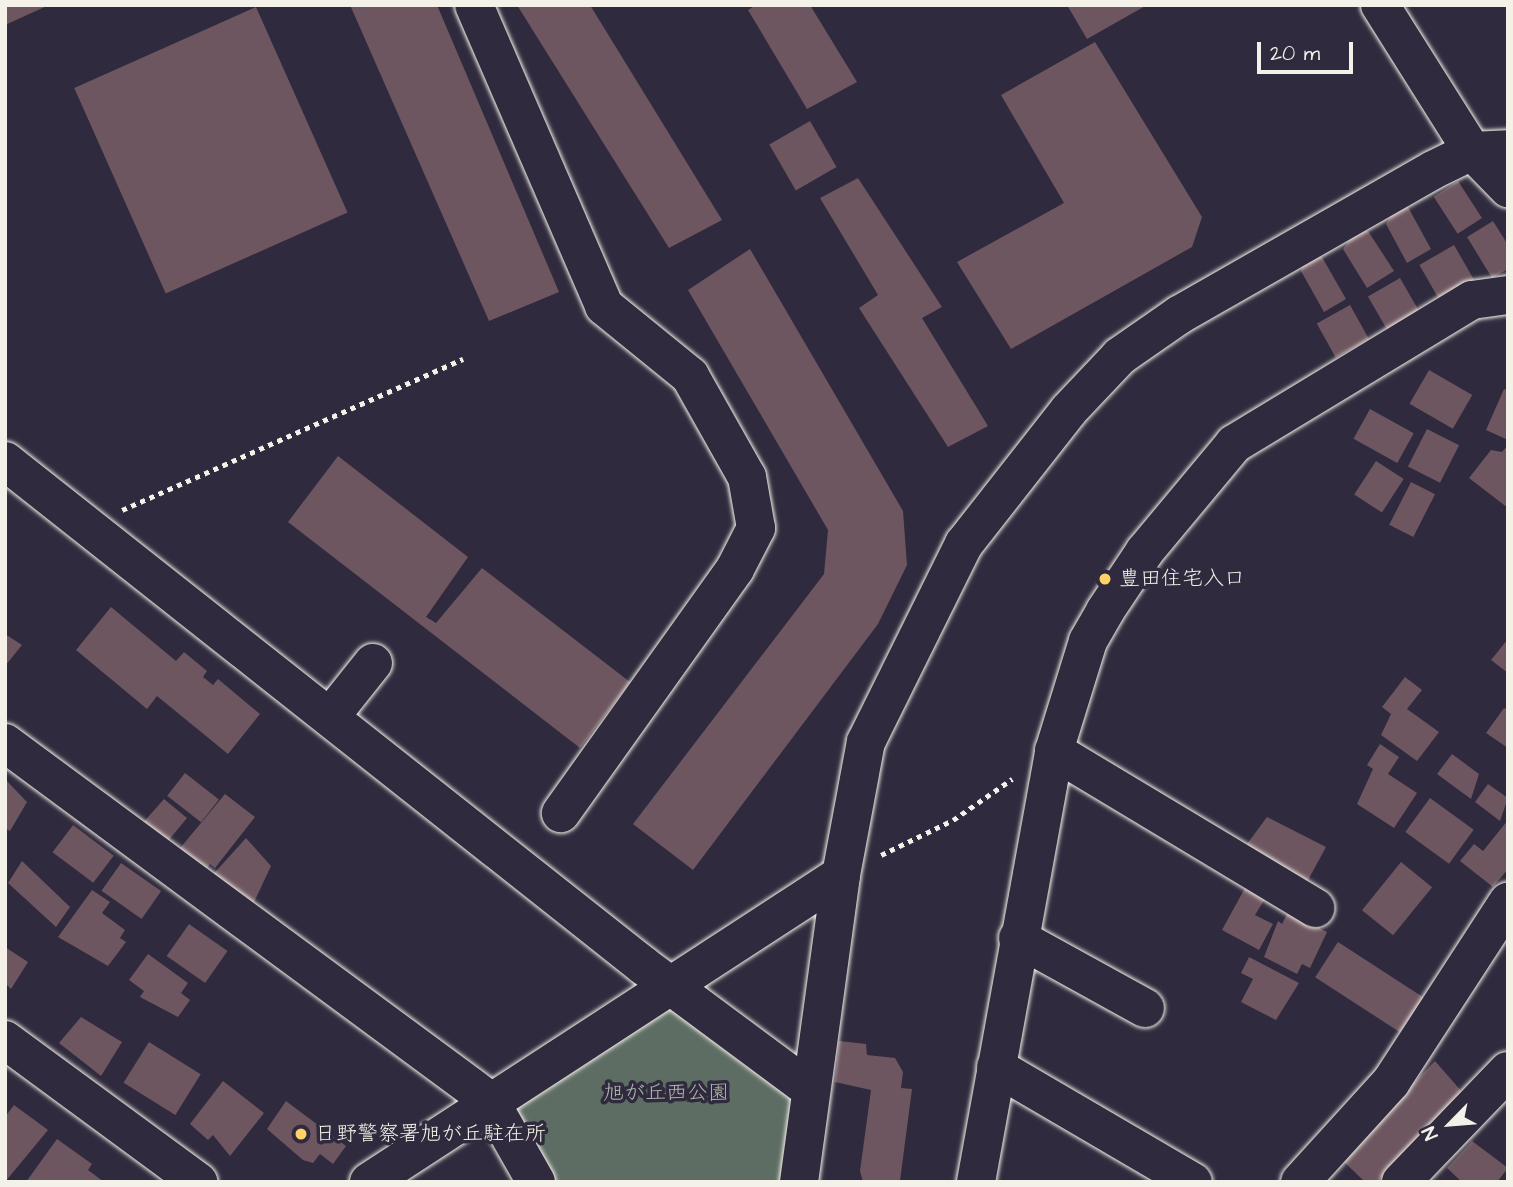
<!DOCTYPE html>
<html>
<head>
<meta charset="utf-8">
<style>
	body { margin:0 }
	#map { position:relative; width:1513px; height:1187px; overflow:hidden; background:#2f2a3d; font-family:"Architects Daughter","Klee One",sans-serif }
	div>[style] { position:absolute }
	.green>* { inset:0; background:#5d6d64 }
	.building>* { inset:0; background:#6d5660; transform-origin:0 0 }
	.path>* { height:4.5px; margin-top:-2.25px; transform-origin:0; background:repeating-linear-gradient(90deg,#f4f1e8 0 5px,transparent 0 10px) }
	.roads { filter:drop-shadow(0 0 2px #f4f1e8) drop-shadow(0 0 2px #f4f1e8) }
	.minor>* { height:38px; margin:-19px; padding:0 19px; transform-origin:19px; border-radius:19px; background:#2f2a3d }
	.dots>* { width:19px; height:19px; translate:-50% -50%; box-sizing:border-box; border:4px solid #2f2a3d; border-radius:50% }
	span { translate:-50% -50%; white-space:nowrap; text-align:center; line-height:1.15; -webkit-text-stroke:7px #2f2a3d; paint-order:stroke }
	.poi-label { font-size:21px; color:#f4f1e8 }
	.left { translate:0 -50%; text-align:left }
	.park-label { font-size:21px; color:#b0b6ad }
	.frame { position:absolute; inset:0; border:7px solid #f4f1e8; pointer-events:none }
	.north { position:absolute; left:1415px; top:1089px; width:70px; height:70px; -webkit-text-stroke:5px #2f2a3d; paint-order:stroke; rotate:245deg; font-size:19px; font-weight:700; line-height:28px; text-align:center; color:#f4f1e8 }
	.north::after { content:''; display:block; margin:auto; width:24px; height:32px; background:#f4f1e8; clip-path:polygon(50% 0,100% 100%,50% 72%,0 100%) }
	.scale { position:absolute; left:1257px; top:42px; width:96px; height:32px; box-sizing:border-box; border:4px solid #f4f1e8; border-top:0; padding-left:9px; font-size:21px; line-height:24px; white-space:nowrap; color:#f4f1e8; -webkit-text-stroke:5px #2f2a3d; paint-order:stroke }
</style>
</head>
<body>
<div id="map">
	<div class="green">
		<div style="clip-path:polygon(670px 986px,811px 1090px,799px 1182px,536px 1182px,490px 1101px)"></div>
	</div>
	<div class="building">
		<div style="clip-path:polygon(5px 5px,49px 5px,5px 25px)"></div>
		<div style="clip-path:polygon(350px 5px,437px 5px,559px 292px,489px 321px)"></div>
		<div style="clip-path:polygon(517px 5px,590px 5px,722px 220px,669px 248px)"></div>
		<div style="clip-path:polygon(756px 5px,810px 5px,857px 82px,807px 109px,748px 10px)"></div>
		<div style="clip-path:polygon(1067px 5px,1147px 5px,1087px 39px)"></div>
		<div style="left:256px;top:7px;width:225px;height:199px;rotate:66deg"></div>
		<div style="clip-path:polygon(1095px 42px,1202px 217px,1192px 247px,1011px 349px,957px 262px,1064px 203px,1001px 95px)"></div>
		<div style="left:810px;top:121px;width:53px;height:47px;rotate:60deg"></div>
		<div style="clip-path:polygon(858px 178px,942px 307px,922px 318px,988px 426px,948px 447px,859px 308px,878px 295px,820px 198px)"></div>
		<div style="left:1458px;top:181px;width:44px;height:29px;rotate:57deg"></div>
		<div style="clip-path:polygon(1398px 204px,1408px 207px,1431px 249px,1407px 263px,1386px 224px)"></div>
		<div style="clip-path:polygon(1493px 221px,1508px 245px,1508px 269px,1492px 278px,1467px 237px)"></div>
		<div style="clip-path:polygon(1356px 231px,1368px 231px,1394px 271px,1367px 288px,1343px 249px)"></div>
		<div style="left:1454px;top:245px;width:40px;height:40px;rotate:60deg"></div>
		<div style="clip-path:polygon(750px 249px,903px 511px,907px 565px,878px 624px,693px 870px,633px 824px,824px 574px,828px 530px,688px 290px)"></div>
		<div style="clip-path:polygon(1307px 252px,1322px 257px,1346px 299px,1324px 312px,1301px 271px)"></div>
		<div style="left:1400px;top:278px;width:38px;height:37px;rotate:60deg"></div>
		<div style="left:1350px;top:305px;width:39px;height:38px;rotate:61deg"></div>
		<div style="left:1429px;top:370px;width:50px;height:39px;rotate:30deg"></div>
		<div style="clip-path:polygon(1504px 389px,1508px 391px,1508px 440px,1486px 430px)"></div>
		<div style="left:1370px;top:409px;width:50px;height:34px;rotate:29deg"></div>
		<div style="left:1427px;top:429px;width:36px;height:42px;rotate:27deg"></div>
		<div style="clip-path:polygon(1508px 445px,1508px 508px,1469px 478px,1491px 450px,1502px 452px)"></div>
		<div style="clip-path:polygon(338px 456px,468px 557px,426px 617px,436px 623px,482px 568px,630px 682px,580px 748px,288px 522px)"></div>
		<div style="left:1376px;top:461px;width:33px;height:40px;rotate:33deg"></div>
		<div style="left:1411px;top:482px;width:27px;height:48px;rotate:27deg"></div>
		<div style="clip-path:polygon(111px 607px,176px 661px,184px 652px,207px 671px,203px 677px,213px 685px,218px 679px,260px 714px,228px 754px,157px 696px,147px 709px,76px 650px)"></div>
		<div style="clip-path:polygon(5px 634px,22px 645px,5px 666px)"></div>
		<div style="clip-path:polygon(1508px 639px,1508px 673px,1491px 660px)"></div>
		<div style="clip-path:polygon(1405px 677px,1422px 690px,1407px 709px,1439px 732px,1417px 761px,1381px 735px,1391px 714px,1382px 707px)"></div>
		<div style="clip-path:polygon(1504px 708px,1508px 710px,1508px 748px,1486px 733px)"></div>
		<div style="clip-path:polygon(1380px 744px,1399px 757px,1388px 774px,1417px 793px,1394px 828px,1357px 804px,1373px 769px,1367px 765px)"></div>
		<div style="clip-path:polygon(1452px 754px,1479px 774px,1471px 799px,1437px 774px)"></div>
		<div style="left:185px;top:773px;width:43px;height:29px;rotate:38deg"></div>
		<div style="clip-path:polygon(5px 779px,27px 802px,10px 831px,5px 828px)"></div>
		<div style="clip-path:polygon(1488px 784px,1508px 798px,1500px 821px,1475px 802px)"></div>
		<div style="clip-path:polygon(225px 794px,255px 817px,215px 868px,210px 864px,202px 874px,176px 853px)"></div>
		<div style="left:1430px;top:798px;width:54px;height:42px;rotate:36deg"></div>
		<div style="clip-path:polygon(164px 799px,187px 818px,168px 841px,141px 825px)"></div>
		<div style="clip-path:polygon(1267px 817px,1326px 847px,1307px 882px,1250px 852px,1247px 844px)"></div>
		<div style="clip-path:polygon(1508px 820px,1508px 869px,1493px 887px,1460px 861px,1474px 844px,1483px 851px)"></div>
		<div style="left:73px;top:825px;width:51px;height:34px;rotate:37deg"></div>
		<div style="clip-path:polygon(246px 838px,271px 866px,248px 915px,208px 880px)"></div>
		<div style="clip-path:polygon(22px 861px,70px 907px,56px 927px,8px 883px)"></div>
		<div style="left:1401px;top:862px;width:40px;height:62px;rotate:39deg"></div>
		<div style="left:121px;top:863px;width:49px;height:34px;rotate:35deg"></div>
		<div style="clip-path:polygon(1245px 888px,1265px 899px,1255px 915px,1273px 924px,1259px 950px,1222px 930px)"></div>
		<div style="clip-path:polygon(92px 890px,110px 902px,102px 913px,125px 930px,120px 938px,126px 942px,108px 966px,58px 937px)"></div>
		<div style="clip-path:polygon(1288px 912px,1327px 932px,1310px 968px,1302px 964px,1297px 974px,1264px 957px,1278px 921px,1282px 924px)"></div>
		<div style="left:189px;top:924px;width:47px;height:39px;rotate:35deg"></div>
		<div style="left:1338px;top:942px;width:102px;height:42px;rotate:33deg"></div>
		<div style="clip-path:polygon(5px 947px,28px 962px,11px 989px,5px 983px)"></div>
		<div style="clip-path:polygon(148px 954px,188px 983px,181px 993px,190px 1000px,178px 1017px,140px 997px,144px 991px,129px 980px)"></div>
		<div style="clip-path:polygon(1249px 957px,1299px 983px,1276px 1020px,1241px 1002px,1253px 979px,1241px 973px)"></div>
		<div style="clip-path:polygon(81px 1017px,122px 1042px,101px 1076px,59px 1043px)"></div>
		<div style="clip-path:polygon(839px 1041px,866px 1044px,867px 1055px,895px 1058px,903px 1072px,901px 1088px,912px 1089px,900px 1181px,863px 1182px,860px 1171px,871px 1090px,835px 1082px)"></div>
		<div style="left:149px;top:1042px;width:61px;height:48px;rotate:32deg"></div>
		<div style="clip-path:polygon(1435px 1061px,1463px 1093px,1377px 1182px,1365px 1182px,1340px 1158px)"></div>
		<div style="clip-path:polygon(223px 1081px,264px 1113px,230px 1156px,213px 1135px,208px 1140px,190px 1124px)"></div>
		<div style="clip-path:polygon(286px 1101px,346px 1146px,333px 1164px,320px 1154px,313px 1163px,303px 1160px,267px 1129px)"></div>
		<div style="clip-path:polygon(14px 1105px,48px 1130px,5px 1182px,5px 1117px)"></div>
		<div style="clip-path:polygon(57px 1139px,92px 1164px,88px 1170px,104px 1182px,26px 1182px)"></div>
		<div style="clip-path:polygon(1472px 1141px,1508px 1168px,1497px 1182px,1462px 1182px,1447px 1168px)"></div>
	</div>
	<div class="path">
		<div style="left:122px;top:510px;width:373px;rotate:-23.9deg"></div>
		<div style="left:881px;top:855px;width:80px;rotate:-25.9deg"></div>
		<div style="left:953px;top:820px;width:72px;rotate:-34.8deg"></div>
	</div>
	<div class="roads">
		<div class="minor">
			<div style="left:474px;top:5px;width:328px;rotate:66.6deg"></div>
			<div style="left:604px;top:306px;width:111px;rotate:39.1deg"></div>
			<div style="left:690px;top:376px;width:116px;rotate:60.6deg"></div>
			<div style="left:747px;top:477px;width:52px;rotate:80deg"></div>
			<div style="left:756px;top:528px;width:46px;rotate:117.1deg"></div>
			<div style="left:735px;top:569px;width:300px;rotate:125.5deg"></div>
			<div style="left:1380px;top:5px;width:173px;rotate:57.8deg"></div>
			<div style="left:1472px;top:151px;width:52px;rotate:45.8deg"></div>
			<div style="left:5px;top:461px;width:814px;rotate:38.32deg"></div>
			<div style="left:644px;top:966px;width:208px;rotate:36.6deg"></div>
			<div style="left:330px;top:717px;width:69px;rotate:-51.5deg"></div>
			<div style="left:5px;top:743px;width:603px;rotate:36.43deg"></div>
			<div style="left:490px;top:1101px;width:93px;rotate:60.4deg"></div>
			<div style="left:1054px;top:751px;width:305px;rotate:31deg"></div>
			<div style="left:1018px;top:938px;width:145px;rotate:28.9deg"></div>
			<div style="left:5px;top:1040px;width:240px;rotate:36.3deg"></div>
			<div style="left:996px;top:1067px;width:228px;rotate:30.3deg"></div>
			<div style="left:369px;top:1182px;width:563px;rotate:-33.04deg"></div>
			<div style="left:799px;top:1182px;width:310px;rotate:-82.2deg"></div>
			<div style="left:841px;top:875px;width:135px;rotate:-79.4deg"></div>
			<div style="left:866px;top:742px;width:221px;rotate:-63.7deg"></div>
			<div style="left:964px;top:544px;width:170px;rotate:-51.9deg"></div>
			<div style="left:1069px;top:410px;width:74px;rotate:-46.6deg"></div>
			<div style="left:1120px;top:356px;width:72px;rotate:-34.8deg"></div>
			<div style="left:1179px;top:315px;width:292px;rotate:-29.7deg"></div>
			<div style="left:1433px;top:170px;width:43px;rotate:-26deg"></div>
			<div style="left:1472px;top:151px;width:36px;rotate:-3deg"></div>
			<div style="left:976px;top:1182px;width:438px;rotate:-79.7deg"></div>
			<div style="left:1054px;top:751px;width:115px;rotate:-72.8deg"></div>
			<div style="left:1088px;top:641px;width:34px;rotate:-60deg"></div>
			<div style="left:1105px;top:611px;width:72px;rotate:-56.3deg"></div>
			<div style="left:1145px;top:551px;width:139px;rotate:-50.2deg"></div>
			<div style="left:1234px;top:444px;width:278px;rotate:-31.2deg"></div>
			<div style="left:1472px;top:300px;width:36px;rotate:-8deg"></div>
			<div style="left:1300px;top:1182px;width:135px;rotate:-47.7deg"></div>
			<div style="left:1391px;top:1082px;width:215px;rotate:-57deg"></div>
			<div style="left:1401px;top:1182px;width:154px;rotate:-46.1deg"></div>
		</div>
	</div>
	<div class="dots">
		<div style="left:1105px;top:579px;background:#ffd166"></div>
		<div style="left:301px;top:1134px;background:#ffd166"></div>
	</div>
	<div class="poi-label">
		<span class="left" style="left:1119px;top:579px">豊田住宅入口</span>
		<span class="left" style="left:315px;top:1134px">日野警察署旭が丘駐在所</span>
	</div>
	<div class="park-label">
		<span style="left:666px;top:1093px">旭が丘西公園</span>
	</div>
	<div class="frame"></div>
	<div class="north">N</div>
	<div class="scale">20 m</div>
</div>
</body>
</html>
